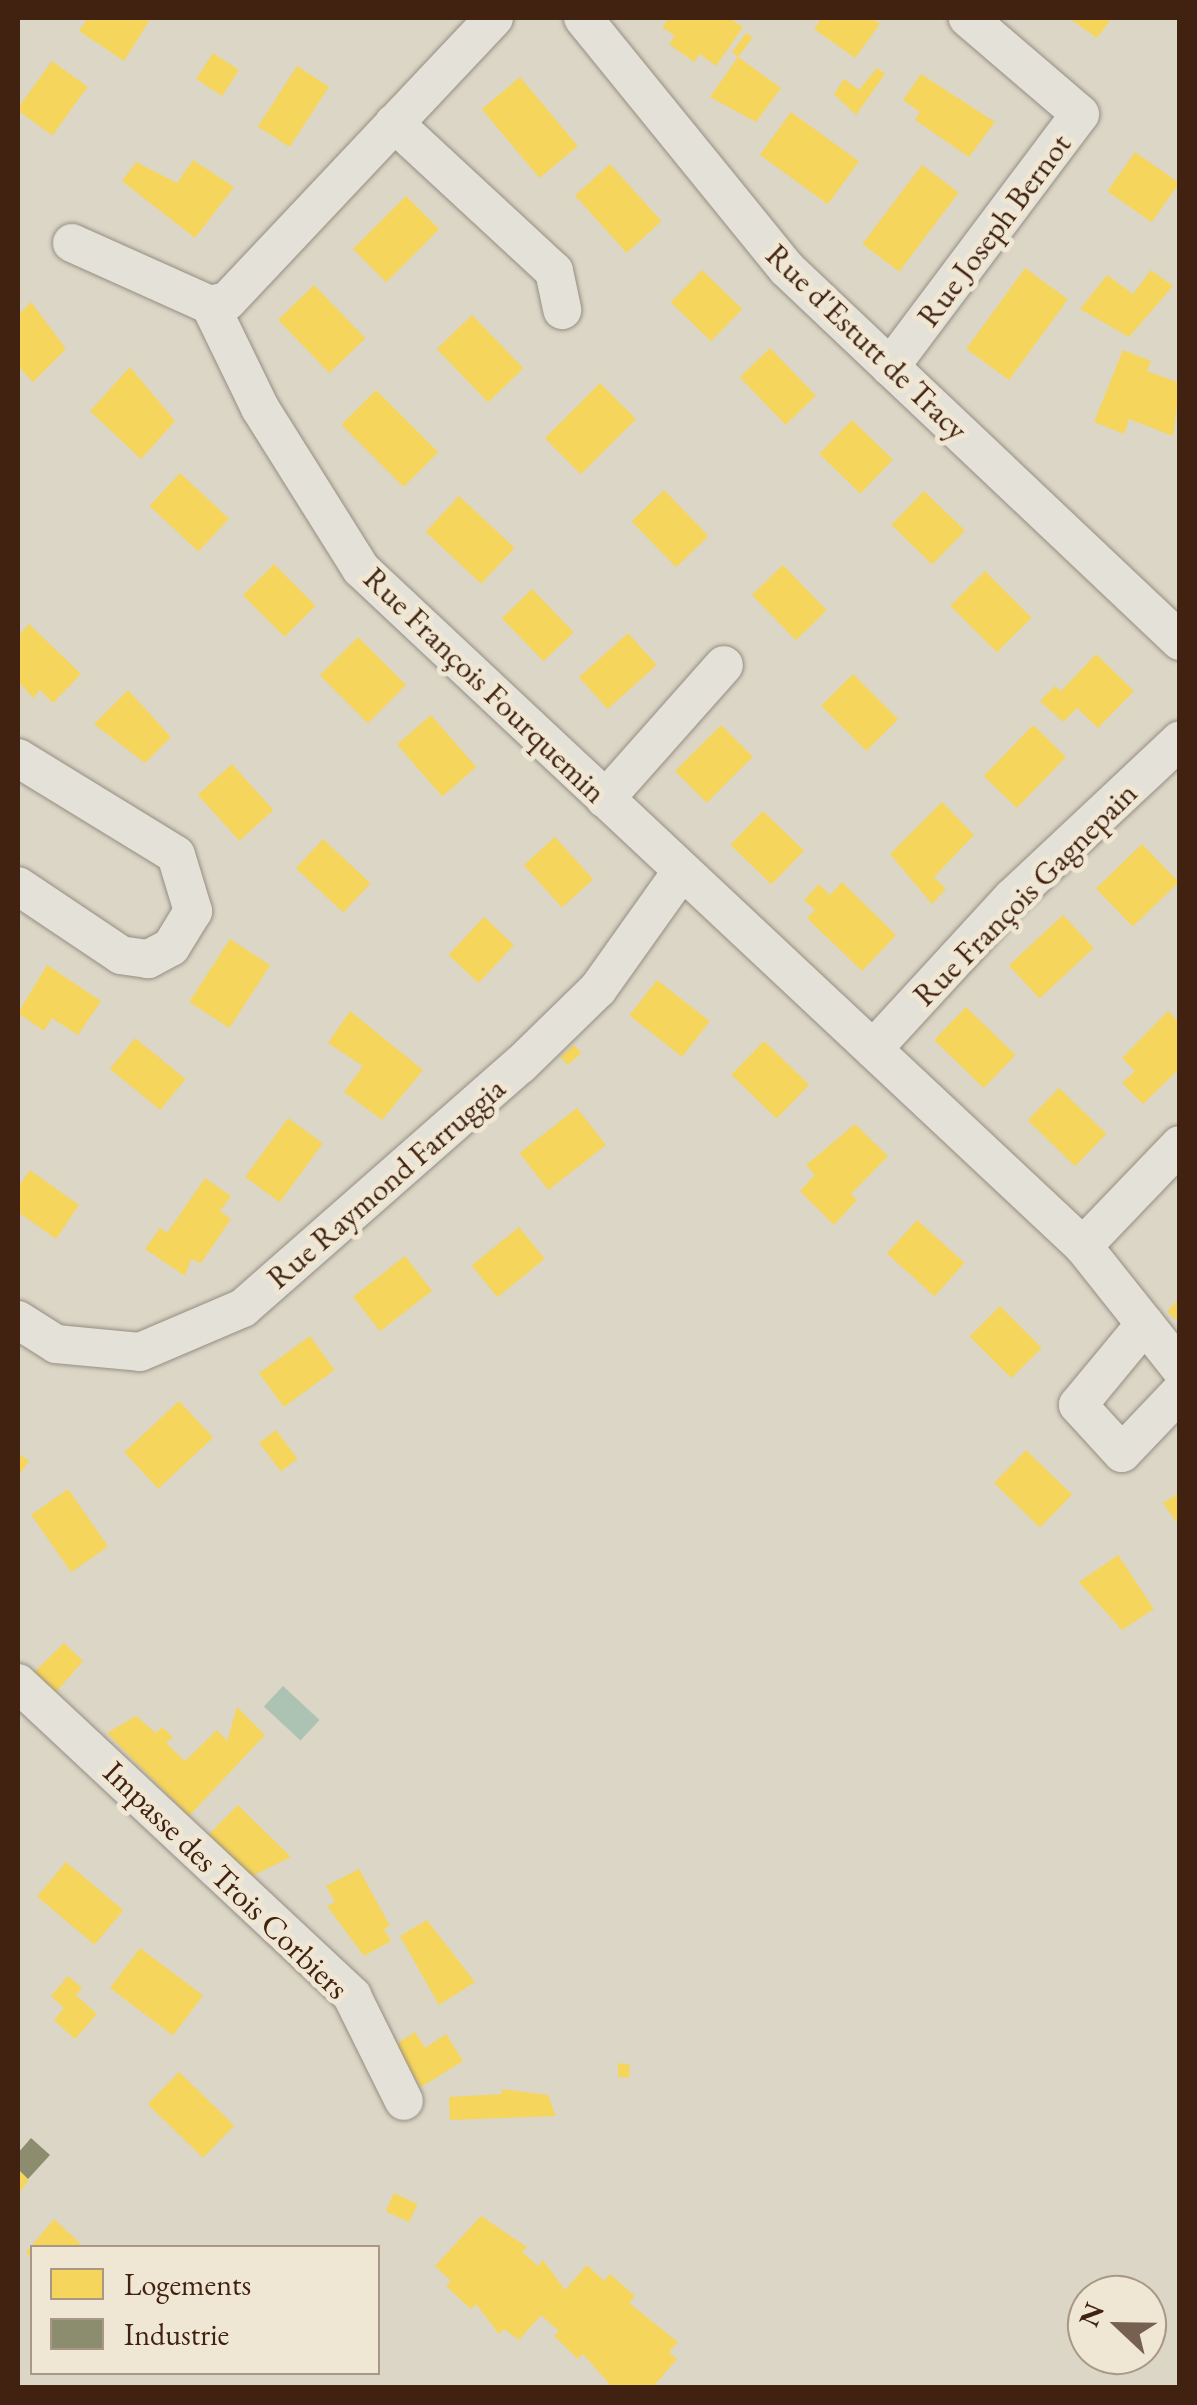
<!DOCTYPE html>
<html>
<head>
<meta charset="utf-8">
<style>
	body { margin:0 }
	#map { position:relative; width:1197px; height:2405px; overflow:hidden; background:#dcd6c6; font-family:"EB Garamond",serif }
	div>[style] { position:absolute }
	.water>* { inset:0; background:#acc3b4; transform-origin:0 0 }
	.homes>* { inset:0; background:#f6d55c; transform-origin:0 0 }
	.industry>* { inset:0; background:#8c8c6e }
	.roads { filter:drop-shadow(0 0 2px #958d82) drop-shadow(0 0 2px #958d82) }
	.street>* { height:38px; margin:-19px; padding:0 19px; transform-origin:19px; border-radius:19px; background:#e4e1d9 }
	span { translate:-50% -50%; white-space:nowrap; text-align:center; line-height:1.15; -webkit-text-stroke:10px #efe7d3; paint-order:stroke }
	.street-label { font-size:32px; color:#412110 }
	.frame { position:absolute; inset:0; border:20px solid #412110; pointer-events:none }
	.legend { position:absolute; left:30px; top:2245px; width:350px; height:130px; box-sizing:border-box; background:#efe7d3; border:2px solid #a99885; margin:0; padding:12px 18px; list-style:none; font-size:30px; color:#412110 }
	.legend li { display:flex; align-items:center; gap:20px; height:50px }
	.legend b { width:50px; border:2px solid #a99885 }
	.north { position:absolute; left:1067px; top:2275px; width:100px; height:100px; box-sizing:border-box; background:#efe7d3; border:2px solid #a99885; border-radius:50%; rotate:292deg; font-size:28px; font-weight:700; line-height:40px; text-align:center; color:#412110 }
	.north::after { content:''; display:block; margin:auto; width:35px; height:45px; background:#776050; clip-path:polygon(50% 0,100% 100%,50% 72%,0 100%) }
</style>
</head>
<body>
<div id="map">
	<div class="water">
		<div style="left:283px;top:1686px;width:50px;height:28px;rotate:43deg"></div>
	</div>
	<div class="homes">
		<div style="clip-path:polygon(88px 18px,151px 18px,124px 61px,79px 31px)"></div>
		<div style="clip-path:polygon(669px 18px,729px 18px,743px 27px,716px 66px,700px 54px,694px 62px,669px 44px,675px 36px,662px 27px)"></div>
		<div style="clip-path:polygon(822px 18px,871px 18px,880px 24px,855px 58px,814px 29px)"></div>
		<div style="clip-path:polygon(1069px 18px,1112px 18px,1097px 38px)"></div>
		<div style="clip-path:polygon(746px 33px,753px 37px,738px 57px,781px 88px,756px 122px,710px 97px,738px 57px,732px 52px)"></div>
		<div style="left:213px;top:53px;width:31px;height:31px;rotate:33deg"></div>
		<div style="left:52px;top:61px;width:44px;height:60px;rotate:36deg"></div>
		<div style="left:297px;top:66px;width:38px;height:72px;rotate:33deg"></div>
		<div style="clip-path:polygon(877px 68px,885px 74px,856px 115px,834px 94px,844px 79px,859px 90px)"></div>
		<div style="clip-path:polygon(921px 74px,995px 122px,969px 157px,915px 120px,920px 112px,903px 100px)"></div>
		<div style="left:520px;top:77px;width:90px;height:50px;rotate:50deg"></div>
		<div style="left:791px;top:112px;width:84px;height:53px;rotate:36deg"></div>
		<div style="left:1135px;top:152px;width:54px;height:48px;rotate:35deg"></div>
		<div style="clip-path:polygon(193px 160px,234px 187px,195px 238px,122px 181px,136px 162px,177px 183px)"></div>
		<div style="left:610px;top:164px;width:77px;height:47px;rotate:48deg"></div>
		<div style="left:922px;top:165px;width:46px;height:99px;rotate:37deg"></div>
		<div style="left:406px;top:196px;width:47px;height:75px;rotate:45deg"></div>
		<div style="left:1025px;top:268px;width:53px;height:100px;rotate:36deg"></div>
		<div style="left:702px;top:270px;width:56px;height:45px;rotate:44deg"></div>
		<div style="clip-path:polygon(1151px 270px,1173px 286px,1129px 337px,1080px 309px,1107px 275px,1133px 294px)"></div>
		<div style="left:314px;top:285px;width:74px;height:50px;rotate:46deg"></div>
		<div style="clip-path:polygon(31px 302px,66px 349px,33px 382px,18px 366px,18px 315px)"></div>
		<div style="left:472px;top:315px;width:74px;height:49px;rotate:46deg"></div>
		<div style="left:770px;top:348px;width:66px;height:42px;rotate:46deg"></div>
		<div style="clip-path:polygon(1123px 350px,1151px 361px,1147px 371px,1180px 383px,1173px 436px,1129px 419px,1124px 434px,1094px 422px)"></div>
		<div style="clip-path:polygon(130px 367px,175px 421px,141px 459px,90px 411px)"></div>
		<div style="left:600px;top:383px;width:51px;height:78px;rotate:45deg"></div>
		<div style="left:376px;top:390px;width:88px;height:49px;rotate:45deg"></div>
		<div style="left:852px;top:420px;width:57px;height:47px;rotate:44deg"></div>
		<div style="left:180px;top:473px;width:67px;height:45px;rotate:43deg"></div>
		<div style="left:664px;top:490px;width:64px;height:45px;rotate:46deg"></div>
		<div style="left:924px;top:491px;width:57px;height:47px;rotate:44deg"></div>
		<div style="left:459px;top:496px;width:76px;height:49px;rotate:43deg"></div>
		<div style="left:274px;top:564px;width:59px;height:44px;rotate:45deg"></div>
		<div style="left:783px;top:565px;width:63px;height:43px;rotate:46deg"></div>
		<div style="left:985px;top:571px;width:66px;height:49px;rotate:45deg"></div>
		<div style="left:532px;top:589px;width:60px;height:42px;rotate:46deg"></div>
		<div style="clip-path:polygon(29px 624px,81px 674px,53px 703px,40px 690px,33px 698px,18px 681px,18px 636px)"></div>
		<div style="left:628px;top:633px;width:43px;height:66px;rotate:48deg"></div>
		<div style="left:358px;top:637px;width:68px;height:54px;rotate:45deg"></div>
		<div style="clip-path:polygon(1096px 654px,1134px 691px,1098px 728px,1077px 708px,1063px 722px,1040px 701px,1055px 686px,1061px 691px)"></div>
		<div style="left:853px;top:674px;width:64px;height:45px;rotate:45deg"></div>
		<div style="clip-path:polygon(128px 690px,171px 737px,145px 763px,94px 724px)"></div>
		<div style="left:431px;top:715px;width:69px;height:45px;rotate:49deg"></div>
		<div style="left:721px;top:725px;width:45px;height:65px;rotate:45deg"></div>
		<div style="left:1033px;top:725px;width:46px;height:71px;rotate:44deg"></div>
		<div style="left:232px;top:764px;width:62px;height:46px;rotate:48deg"></div>
		<div style="clip-path:polygon(942px 802px,974px 835px,934px 877px,946px 889px,932px 904px,890px 854px)"></div>
		<div style="left:763px;top:811px;width:57px;height:47px;rotate:44deg"></div>
		<div style="left:555px;top:837px;width:57px;height:42px;rotate:48deg"></div>
		<div style="left:323px;top:839px;width:65px;height:40px;rotate:43deg"></div>
		<div style="left:1142px;top:844px;width:53px;height:64px;rotate:46deg"></div>
		<div style="clip-path:polygon(842px 882px,896px 935px,862px 971px,807px 918px,815px 910px,804px 900px,819px 884px,830px 895px)"></div>
		<div style="left:1063px;top:915px;width:45px;height:74px;rotate:47deg"></div>
		<div style="left:484px;top:917px;width:41px;height:52px;rotate:43deg"></div>
		<div style="left:230px;top:939px;width:48px;height:75px;rotate:33deg"></div>
		<div style="clip-path:polygon(47px 965px,101px 1001px,78px 1035px,52px 1018px,44px 1031px,18px 1013px)"></div>
		<div style="left:657px;top:980px;width:67px;height:45px;rotate:38deg"></div>
		<div style="left:966px;top:1007px;width:69px;height:46px;rotate:44deg"></div>
		<div style="clip-path:polygon(350px 1011px,423px 1070px,382px 1120px,344px 1092px,363px 1066px,328px 1043px)"></div>
		<div style="clip-path:polygon(1168px 1011px,1180px 1023px,1180px 1068px,1143px 1104px,1122px 1083px,1135px 1071px,1122px 1058px)"></div>
		<div style="left:135px;top:1038px;width:65px;height:40px;rotate:39deg"></div>
		<div style="left:764px;top:1041px;width:63px;height:47px;rotate:44deg"></div>
		<div style="left:574px;top:1045px;width:11px;height:18px;rotate:49deg"></div>
		<div style="left:1059px;top:1088px;width:66px;height:45px;rotate:44deg"></div>
		<div style="left:577px;top:1108px;width:47px;height:73px;rotate:52deg"></div>
		<div style="left:288px;top:1118px;width:43px;height:73px;rotate:36deg"></div>
		<div style="clip-path:polygon(855px 1124px,888px 1156px,851px 1194px,857px 1200px,834px 1225px,800px 1191px,815px 1175px,806px 1165px)"></div>
		<div style="clip-path:polygon(30px 1170px,79px 1205px,56px 1239px,18px 1212px,18px 1187px)"></div>
		<div style="clip-path:polygon(205px 1178px,231px 1196px,220px 1211px,231px 1219px,201px 1263px,191px 1259px,185px 1276px,145px 1249px,160px 1228px,167px 1233px)"></div>
		<div style="left:917px;top:1220px;width:64px;height:45px;rotate:42deg"></div>
		<div style="left:519px;top:1227px;width:41px;height:61px;rotate:51deg"></div>
		<div style="left:405px;top:1256px;width:44px;height:66px;rotate:52deg"></div>
		<div style="clip-path:polygon(1180px 1297px,1180px 1323px,1167px 1312px)"></div>
		<div style="left:1000px;top:1306px;width:59px;height:43px;rotate:45deg"></div>
		<div style="left:310px;top:1336px;width:42px;height:63px;rotate:54deg"></div>
		<div style="left:179px;top:1401px;width:50px;height:75px;rotate:47deg"></div>
		<div style="left:276px;top:1430px;width:36px;height:21px;rotate:53deg"></div>
		<div style="left:1026px;top:1450px;width:64px;height:46px;rotate:44deg"></div>
		<div style="clip-path:polygon(18px 1453px,29px 1461px,18px 1477px)"></div>
		<div style="left:68px;top:1489px;width:70px;height:45px;rotate:55deg"></div>
		<div style="clip-path:polygon(1180px 1492px,1180px 1527px,1163px 1503px)"></div>
		<div style="clip-path:polygon(1118px 1555px,1154px 1609px,1122px 1630px,1079px 1582px)"></div>
		<div style="clip-path:polygon(64px 1643px,83px 1661px,52px 1697px,30px 1676px)"></div>
		<div style="clip-path:polygon(237px 1707px,265px 1735px,189px 1816px,107px 1733px,136px 1716px,156px 1733px,162px 1727px,173px 1737px,166px 1743px,185px 1761px,217px 1730px,227px 1741px)"></div>
		<div style="clip-path:polygon(238px 1805px,291px 1857px,248px 1878px,206px 1837px)"></div>
		<div style="left:66px;top:1862px;width:75px;height:45px;rotate:40deg"></div>
		<div style="clip-path:polygon(359px 1869px,390px 1926px,384px 1929px,391px 1941px,364px 1956px,327px 1906px,335px 1902px,326px 1886px)"></div>
		<div style="clip-path:polygon(427px 1920px,475px 1982px,439px 2005px,400px 1936px)"></div>
		<div style="left:140px;top:1948px;width:79px;height:50px;rotate:37deg"></div>
		<div style="clip-path:polygon(68px 1976px,82px 1988px,76px 1995px,97px 2014px,75px 2039px,54px 2020px,64px 2008px,51px 1996px)"></div>
		<div style="clip-path:polygon(415px 2032px,425px 2048px,446px 2034px,463px 2061px,421px 2087px,395px 2045px)"></div>
		<div style="clip-path:polygon(618px 2063px,630px 2065px,629px 2078px,618px 2077px)"></div>
		<div style="left:179px;top:2072px;width:77px;height:45px;rotate:44deg"></div>
		<div style="clip-path:polygon(502px 2089px,548px 2095px,556px 2116px,450px 2120px,449px 2097px,502px 2094px)"></div>
		<div style="clip-path:polygon(18px 2169px,29px 2180px,18px 2194px)"></div>
		<div style="left:394px;top:2193px;width:26px;height:20px;rotate:25deg"></div>
		<div style="clip-path:polygon(481px 2216px,527px 2247px,522px 2252px,538px 2266px,543px 2260px,565px 2290px,587px 2265px,604px 2281px,610px 2274px,635px 2296px,629px 2303px,678px 2342px,669px 2352px,677px 2359px,652px 2388px,613px 2388px,583px 2354px,578px 2359px,554px 2336px,559px 2331px,541px 2315px,519px 2340px,504px 2329px,499px 2334px,476px 2304px,471px 2309px,446px 2286px,451px 2281px,435px 2266px)"></div>
		<div style="clip-path:polygon(54px 2219px,85px 2248px,32px 2248px,32px 2258px,26px 2252px)"></div>
	</div>
	<div class="industry">
		<div style="clip-path:polygon(31px 2138px,50px 2155px,28px 2179px,18px 2169px,18px 2153px)"></div>
	</div>
	<div class="roads">
		<div class="street">
			<div style="left:494px;top:18px;width:389px;rotate:133.3deg"></div>
			<div style="left:227px;top:301px;width:17px;rotate:167deg"></div>
			<div style="left:210px;top:305px;width:114px;rotate:64.1deg"></div>
			<div style="left:260px;top:408px;width:190px;rotate:57.9deg"></div>
			<div style="left:361px;top:569px;width:990px;rotate:43.16deg"></div>
			<div style="left:1083px;top:1246px;width:156px;rotate:51.5deg"></div>
			<div style="left:583px;top:18px;width:323px;rotate:50.9deg"></div>
			<div style="left:787px;top:269px;width:541px;rotate:43.43deg"></div>
			<div style="left:394px;top:123px;width:218px;rotate:42.8deg"></div>
			<div style="left:554px;top:271px;width:40px;rotate:78deg"></div>
			<div style="left:72px;top:243px;width:151px;rotate:24.2deg"></div>
			<div style="left:890px;top:367px;width:316px;rotate:-53.1deg"></div>
			<div style="left:1080px;top:114px;width:148px;rotate:-139.4deg"></div>
			<div style="left:18px;top:758px;width:185px;rotate:31.5deg"></div>
			<div style="left:176px;top:855px;width:59px;rotate:73.1deg"></div>
			<div style="left:193px;top:911px;width:42px;rotate:121.4deg"></div>
			<div style="left:171px;top:947px;width:26px;rotate:152deg"></div>
			<div style="left:148px;top:959px;width:27px;rotate:-172deg"></div>
			<div style="left:121px;top:955px;width:124px;rotate:-146.2deg"></div>
			<div style="left:605px;top:799px;width:179px;rotate:-48.4deg"></div>
			<div style="left:873px;top:1049px;width:207px;rotate:-47.4deg"></div>
			<div style="left:1013px;top:897px;width:229px;rotate:-43.2deg"></div>
			<div style="left:1083px;top:1246px;width:140px;rotate:-46.2deg"></div>
			<div style="left:18px;top:1320px;width:45px;rotate:32.3deg"></div>
			<div style="left:56px;top:1344px;width:84px;rotate:5.4deg"></div>
			<div style="left:140px;top:1352px;width:112px;rotate:-23.1deg"></div>
			<div style="left:243px;top:1308px;width:368px;rotate:-41.3deg"></div>
			<div style="left:520px;top:1065px;width:109px;rotate:-44.3deg"></div>
			<div style="left:598px;top:989px;width:143px;rotate:-54.6deg"></div>
			<div style="left:1145px;top:1324px;width:105px;rotate:129.6deg"></div>
			<div style="left:1078px;top:1405px;width:65px;rotate:47.5deg"></div>
			<div style="left:1122px;top:1453px;width:84px;rotate:-46.4deg"></div>
			<div style="left:18px;top:1683px;width:458px;rotate:43.1deg"></div>
			<div style="left:352px;top:1996px;width:117px;rotate:63.7deg"></div>
		</div>
	</div>
	<div class="street-label">
		<span style="left:994px;top:230px;rotate:-53deg">Rue Joseph Bernot</span>
		<span style="left:867px;top:342px;rotate:44deg">Rue d'Estutt de Tracy</span>
		<span style="left:485px;top:685px;rotate:44deg">Rue François Fourquemin</span>
		<span style="left:1025px;top:894px;rotate:-45deg">Rue François Gagnepain</span>
		<span style="left:386px;top:1183px;rotate:-41deg">Rue Raymond Farruggia</span>
		<span style="left:226px;top:1880px;rotate:44deg">Impasse des Trois Corbiers</span>
	</div>
	<div class="frame"></div>
	<ul class="legend">
	<li><b style="height:28px;background:#f6d55c"></b>Logements</li>
	<li><b style="height:28px;background:#8c8c6e"></b>Industrie</li>
	</ul>
	<div class="north">N</div>
</div>
</body>
</html>
